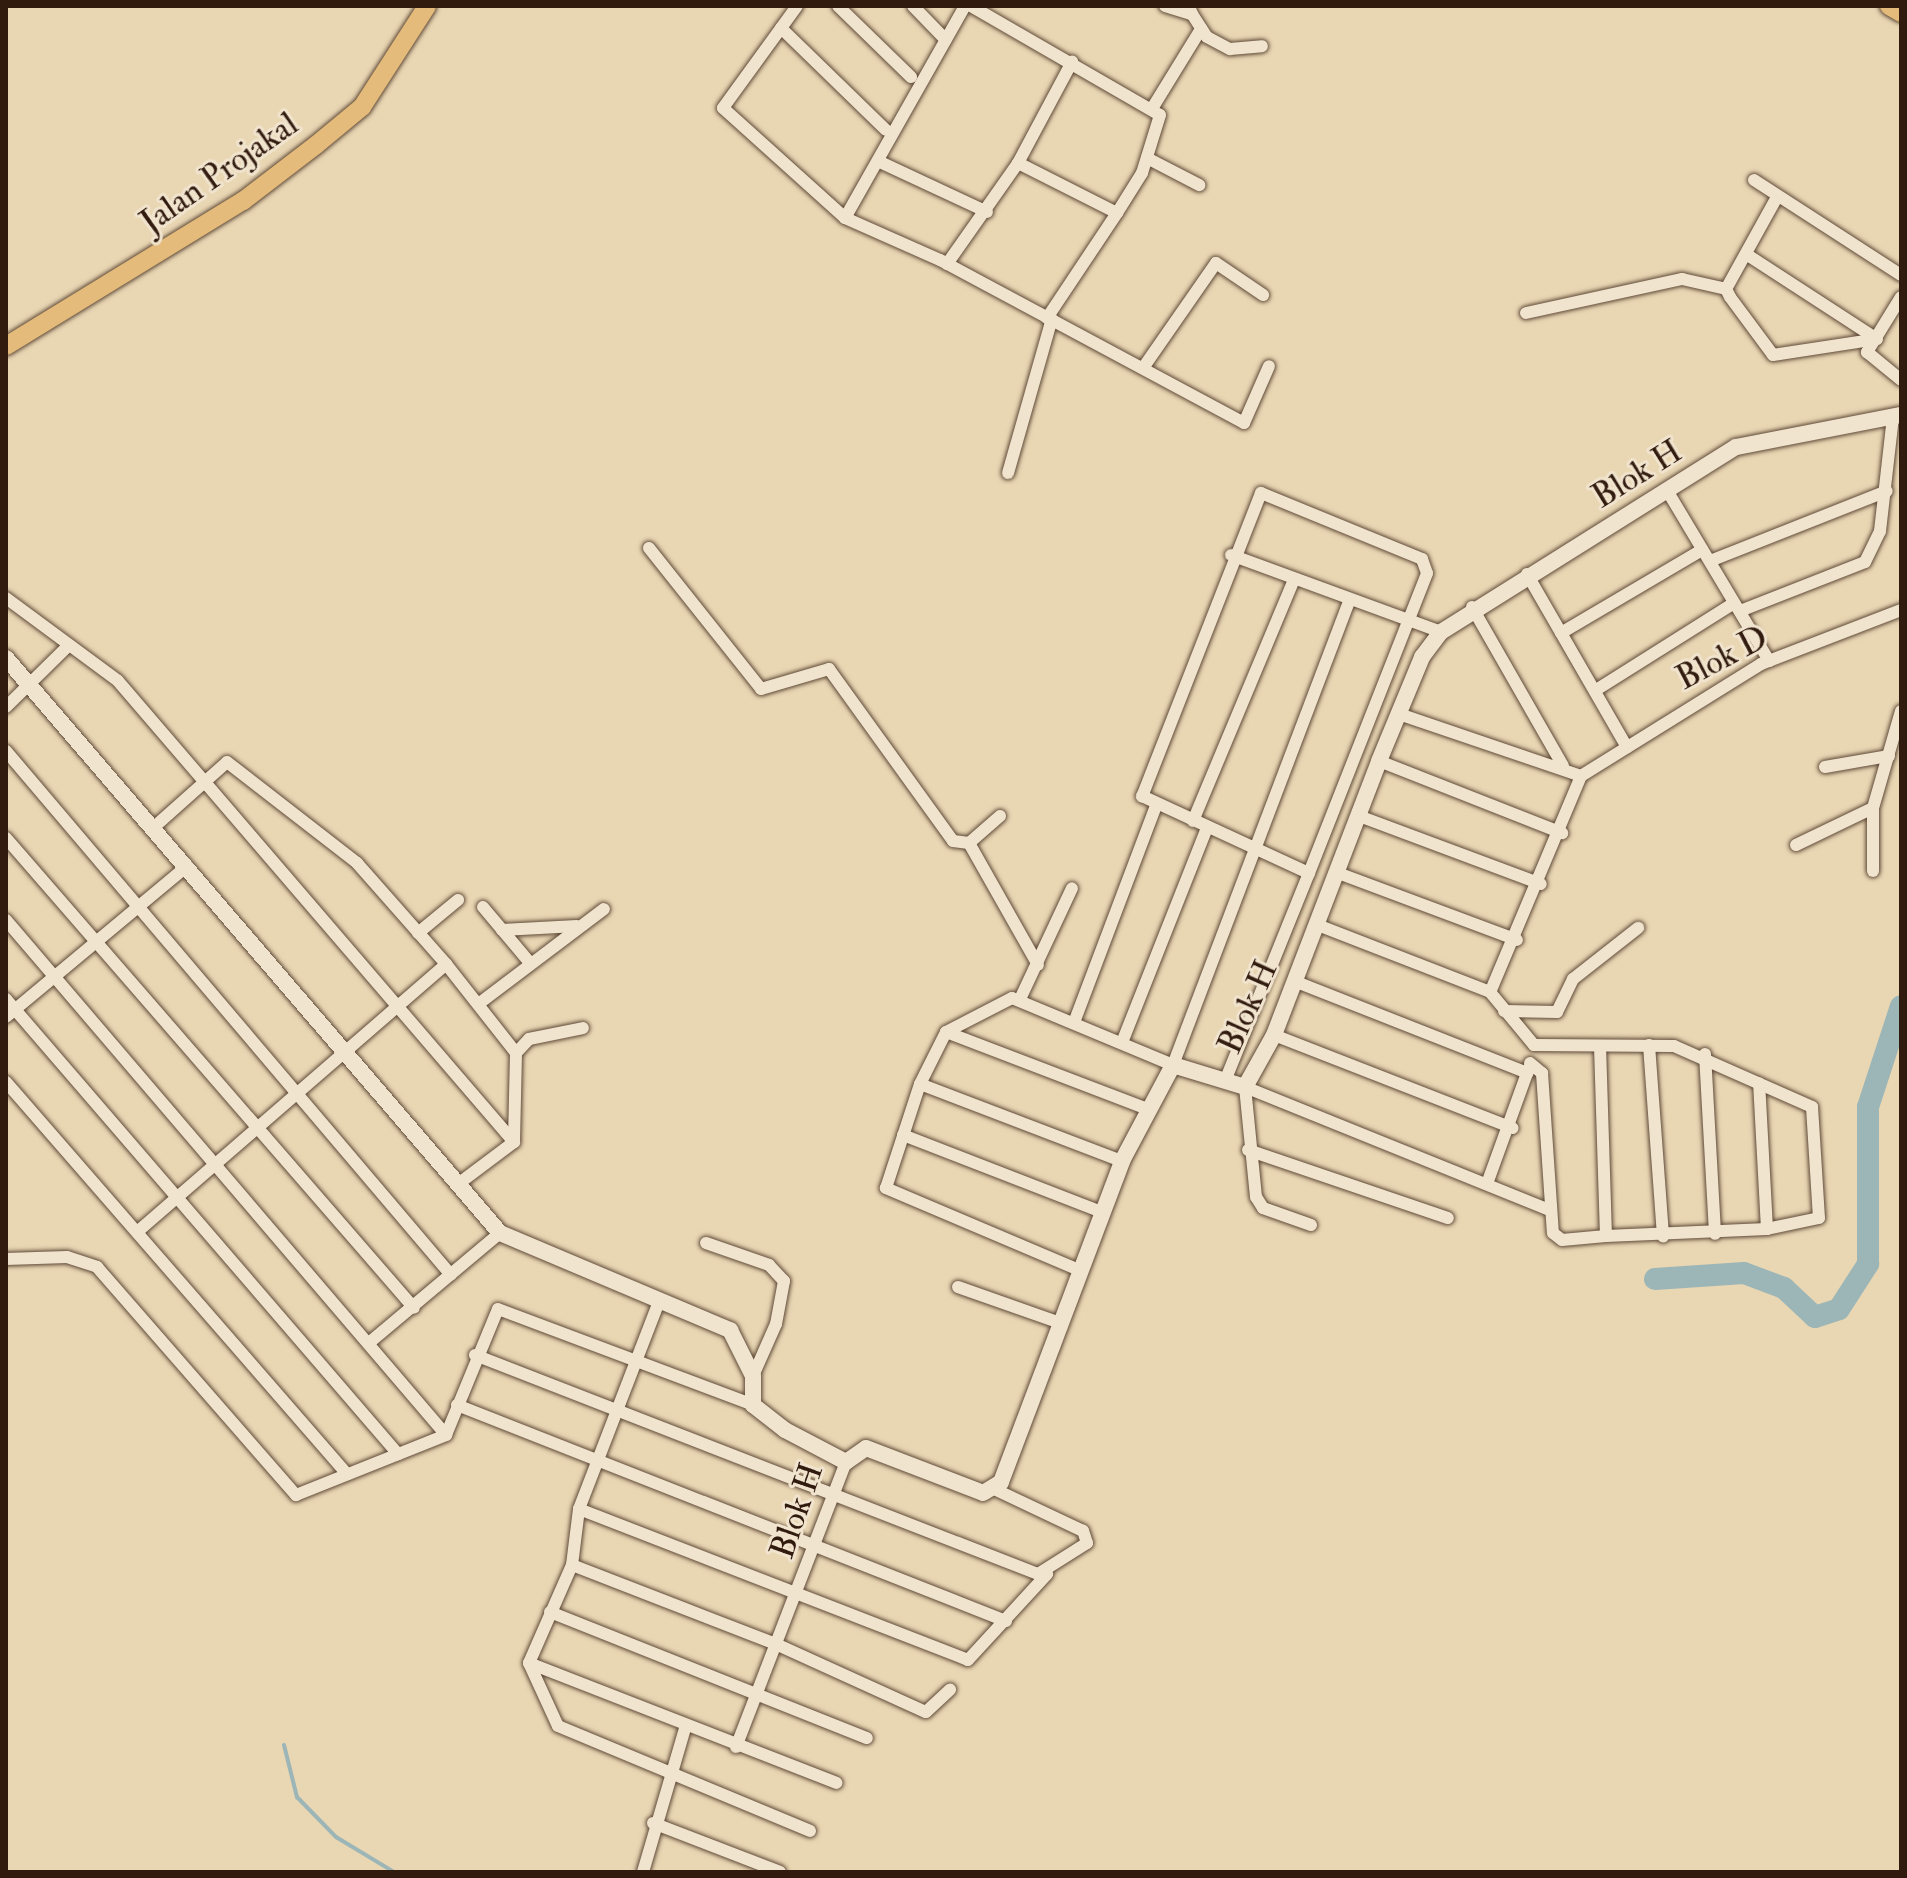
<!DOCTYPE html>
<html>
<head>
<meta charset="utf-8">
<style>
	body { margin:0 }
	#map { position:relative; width:1907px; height:1878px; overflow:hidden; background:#e9d6b3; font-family:"IM FELL Double Pica",serif }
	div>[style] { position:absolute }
	.stream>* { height:4px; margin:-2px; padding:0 2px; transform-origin:2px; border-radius:2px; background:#9cb6b7 }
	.river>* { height:22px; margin:-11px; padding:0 11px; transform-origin:11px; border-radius:11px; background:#9cb6b7 }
	.roads { filter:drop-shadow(0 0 2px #5f4a38) drop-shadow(0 0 2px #5f4a38) }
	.street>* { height:12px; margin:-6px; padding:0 6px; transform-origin:6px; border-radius:6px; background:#f1e4ce }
	.secondary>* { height:16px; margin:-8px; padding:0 8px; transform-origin:8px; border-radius:8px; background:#f1e4ce }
	.primary>* { height:18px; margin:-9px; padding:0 9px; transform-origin:9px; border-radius:9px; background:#e4bb7a }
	span { translate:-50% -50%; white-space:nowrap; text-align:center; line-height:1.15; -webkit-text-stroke:6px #f1e4ce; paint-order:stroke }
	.street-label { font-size:34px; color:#311b0f }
	.frame { position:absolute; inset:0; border:8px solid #311b0f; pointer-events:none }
</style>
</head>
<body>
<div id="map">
	<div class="stream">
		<div style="left:284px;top:1745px;width:54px;rotate:76deg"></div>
		<div style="left:297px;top:1797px;width:56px;rotate:45.7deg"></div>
		<div style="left:336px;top:1837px;width:68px;rotate:31.1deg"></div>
	</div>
	<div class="river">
		<div style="left:1655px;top:1279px;width:89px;rotate:-3.9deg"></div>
		<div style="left:1744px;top:1273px;width:43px;rotate:20.6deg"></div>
		<div style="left:1784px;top:1288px;width:42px;rotate:43.1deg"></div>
		<div style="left:1815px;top:1317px;width:25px;rotate:-18deg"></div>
		<div style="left:1839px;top:1309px;width:54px;rotate:-57.2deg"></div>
		<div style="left:1868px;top:1264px;width:157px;rotate:-90deg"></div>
		<div style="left:1868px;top:1107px;width:106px;rotate:-71.9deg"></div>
	</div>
	<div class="roads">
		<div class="street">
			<div style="left:797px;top:6px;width:126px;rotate:126deg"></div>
			<div style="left:723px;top:108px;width:164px;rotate:42deg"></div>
			<div style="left:845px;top:218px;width:104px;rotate:23.9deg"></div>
			<div style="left:940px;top:260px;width:345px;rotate:28.2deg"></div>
			<div style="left:1244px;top:423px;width:62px;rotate:-66.3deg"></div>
			<div style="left:838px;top:6px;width:102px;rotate:44.2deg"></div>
			<div style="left:913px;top:6px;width:47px;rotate:45.9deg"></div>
			<div style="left:971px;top:6px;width:218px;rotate:30deg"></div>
			<div style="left:1160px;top:115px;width:61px;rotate:107.2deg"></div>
			<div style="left:1142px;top:173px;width:47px;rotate:122deg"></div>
			<div style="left:1117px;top:213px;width:111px;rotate:-153.2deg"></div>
			<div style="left:1165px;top:6px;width:28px;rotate:17deg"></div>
			<div style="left:1192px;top:14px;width:9px;rotate:-111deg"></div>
			<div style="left:1192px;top:14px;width:27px;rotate:57deg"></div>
			<div style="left:1207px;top:37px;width:26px;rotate:28deg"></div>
			<div style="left:1230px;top:49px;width:32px;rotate:-5deg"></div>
			<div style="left:781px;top:28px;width:146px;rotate:44.2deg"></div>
			<div style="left:1153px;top:107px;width:92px;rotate:-58.4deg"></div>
			<div style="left:1147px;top:158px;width:59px;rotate:27.4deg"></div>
			<div style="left:880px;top:162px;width:118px;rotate:25deg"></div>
			<div style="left:1754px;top:180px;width:175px;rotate:32.9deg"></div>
			<div style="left:1777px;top:197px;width:105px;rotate:119deg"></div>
			<div style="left:1726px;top:289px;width:9px;rotate:63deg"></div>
			<div style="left:1730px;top:297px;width:72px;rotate:53.4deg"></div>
			<div style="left:1773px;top:355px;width:105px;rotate:-8.7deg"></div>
			<div style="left:845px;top:218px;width:244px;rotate:-60.5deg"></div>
			<div style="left:1746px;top:254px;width:156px;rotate:33deg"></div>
			<div style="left:947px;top:264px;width:123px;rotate:-54.9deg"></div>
			<div style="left:1018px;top:163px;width:115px;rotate:-61.9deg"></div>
			<div style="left:1901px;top:297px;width:65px;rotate:121.7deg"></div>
			<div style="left:1867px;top:352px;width:44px;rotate:39.5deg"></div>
			<div style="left:1526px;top:313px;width:160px;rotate:-12.3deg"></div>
			<div style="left:1682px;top:279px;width:45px;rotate:12.8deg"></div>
			<div style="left:1047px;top:318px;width:126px;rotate:-56.3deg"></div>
			<div style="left:1143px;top:368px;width:128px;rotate:-55.2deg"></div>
			<div style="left:1216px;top:263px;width:57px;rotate:34.2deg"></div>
			<div style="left:1008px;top:473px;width:160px;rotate:-74.1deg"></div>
			<div style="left:1668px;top:492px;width:197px;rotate:59.1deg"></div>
			<div style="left:649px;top:548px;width:180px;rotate:51.5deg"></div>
			<div style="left:761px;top:689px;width:71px;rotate:-16.4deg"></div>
			<div style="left:829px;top:669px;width:212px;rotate:54.2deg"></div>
			<div style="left:953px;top:841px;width:16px;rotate:7deg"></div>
			<div style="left:1231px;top:555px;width:224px;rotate:20.1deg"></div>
			<div style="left:1710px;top:561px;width:190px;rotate:-21.6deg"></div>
			<div style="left:1527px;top:574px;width:200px;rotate:60deg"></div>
			<div style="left:6px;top:598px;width:139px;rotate:36.5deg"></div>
			<div style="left:118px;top:681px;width:608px;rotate:49.34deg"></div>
			<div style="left:514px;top:1142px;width:70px;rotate:143.1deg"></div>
			<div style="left:1472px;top:607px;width:183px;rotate:60.2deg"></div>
			<div style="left:1740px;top:611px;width:134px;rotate:-21.4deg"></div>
			<div style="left:1865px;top:562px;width:34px;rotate:-64deg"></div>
			<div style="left:1880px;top:531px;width:115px;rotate:-83.5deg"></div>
			<div style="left:1561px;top:633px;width:164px;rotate:-30.5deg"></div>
			<div style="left:1596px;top:690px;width:163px;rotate:-32.2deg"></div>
			<div style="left:6px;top:707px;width:88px;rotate:-44.5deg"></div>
			<div style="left:1399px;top:714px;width:192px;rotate:18.8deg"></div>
			<div style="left:6px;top:751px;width:687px;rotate:49.66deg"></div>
			<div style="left:1379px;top:761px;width:197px;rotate:21.5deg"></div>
			<div style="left:1825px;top:767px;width:65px;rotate:-9.8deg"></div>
			<div style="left:1581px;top:776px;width:234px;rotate:112.8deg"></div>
			<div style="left:1490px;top:992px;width:69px;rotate:50.3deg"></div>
			<div style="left:1534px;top:1045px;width:140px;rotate:0.4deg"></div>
			<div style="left:1674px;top:1046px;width:151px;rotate:23.8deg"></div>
			<div style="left:1812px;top:1107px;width:111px;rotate:86.4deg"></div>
			<div style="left:1819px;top:1218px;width:53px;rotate:168.1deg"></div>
			<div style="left:1581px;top:776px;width:212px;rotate:-31.9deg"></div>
			<div style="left:1761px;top:664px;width:150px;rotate:-21.1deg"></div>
			<div style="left:1873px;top:808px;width:63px;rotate:90deg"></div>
			<div style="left:1000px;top:816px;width:41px;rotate:138.9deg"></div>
			<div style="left:969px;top:843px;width:140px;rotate:60.5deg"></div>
			<div style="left:1359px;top:816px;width:194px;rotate:20.5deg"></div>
			<div style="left:1193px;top:821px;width:262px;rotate:-67.3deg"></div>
			<div style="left:153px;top:828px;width:99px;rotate:-41.7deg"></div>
			<div style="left:227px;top:762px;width:165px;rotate:37.8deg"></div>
			<div style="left:357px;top:863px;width:135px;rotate:48.6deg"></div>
			<div style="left:6px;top:838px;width:622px;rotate:49.04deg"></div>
			<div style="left:1796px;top:845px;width:85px;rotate:-25.7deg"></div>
			<div style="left:1873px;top:808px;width:101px;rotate:-73.9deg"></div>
			<div style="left:1338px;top:873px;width:191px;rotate:20.5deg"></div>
			<div style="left:483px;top:907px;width:73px;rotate:50deg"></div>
			<div style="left:6px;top:920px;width:677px;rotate:49.49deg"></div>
			<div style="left:1315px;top:924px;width:188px;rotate:21.2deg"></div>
			<div style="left:502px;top:930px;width:75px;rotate:-3.1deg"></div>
			<div style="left:418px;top:933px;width:52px;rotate:-39.5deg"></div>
			<div style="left:1294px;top:981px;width:251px;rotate:21.5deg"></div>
			<div style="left:1021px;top:997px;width:120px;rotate:-64.9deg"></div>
			<div style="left:6px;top:999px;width:601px;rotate:49.25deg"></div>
			<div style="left:481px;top:1002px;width:154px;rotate:-37.1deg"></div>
			<div style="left:1504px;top:1011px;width:53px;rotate:1.1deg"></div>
			<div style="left:1557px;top:1012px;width:37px;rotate:-64deg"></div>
			<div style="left:1573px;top:979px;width:83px;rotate:-38.1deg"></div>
			<div style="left:6px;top:1017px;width:236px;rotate:-39.8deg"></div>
			<div style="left:1075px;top:1020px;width:229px;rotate:-69.3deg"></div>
			<div style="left:946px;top:1032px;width:216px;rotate:20.9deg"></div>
			<div style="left:1274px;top:1035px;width:256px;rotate:21.3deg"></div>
			<div style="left:1123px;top:1040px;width:228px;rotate:-68.4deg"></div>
			<div style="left:1649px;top:1045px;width:192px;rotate:85.8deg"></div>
			<div style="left:1600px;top:1046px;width:190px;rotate:88.2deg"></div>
			<div style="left:1606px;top:1236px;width:161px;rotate:-2.5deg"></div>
			<div style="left:1767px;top:1229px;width:146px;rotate:-93.1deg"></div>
			<div style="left:516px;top:1053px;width:19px;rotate:-47deg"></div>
			<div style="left:529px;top:1039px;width:55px;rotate:-11.5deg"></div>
			<div style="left:1705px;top:1054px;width:180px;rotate:86.8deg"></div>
			<div style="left:1530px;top:1063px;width:16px;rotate:40deg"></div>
			<div style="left:1542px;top:1073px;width:160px;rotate:86.1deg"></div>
			<div style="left:1553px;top:1233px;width:11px;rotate:38deg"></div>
			<div style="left:1562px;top:1240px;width:44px;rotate:-5.2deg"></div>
			<div style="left:1225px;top:1081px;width:224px;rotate:-68deg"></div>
			<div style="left:1309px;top:873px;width:322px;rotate:-68.5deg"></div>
			<div style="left:1427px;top:573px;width:15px;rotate:-110deg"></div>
			<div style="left:1422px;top:559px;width:174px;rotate:-157.7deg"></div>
			<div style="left:1261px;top:493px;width:326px;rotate:111.4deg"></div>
			<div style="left:1142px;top:796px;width:184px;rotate:24.8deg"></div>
			<div style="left:6px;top:1082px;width:520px;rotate:48.98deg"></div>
			<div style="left:920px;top:1084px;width:216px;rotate:20.9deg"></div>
			<div style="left:903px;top:1135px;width:213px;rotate:21.2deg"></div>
			<div style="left:1248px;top:1150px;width:211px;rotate:18.8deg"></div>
			<div style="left:1488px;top:1181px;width:120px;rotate:-70.1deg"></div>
			<div style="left:1311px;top:1225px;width:51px;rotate:-160.5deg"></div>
			<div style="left:1263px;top:1208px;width:13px;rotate:-122deg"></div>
			<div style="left:1256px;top:1197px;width:111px;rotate:-95.7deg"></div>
			<div style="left:1245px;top:1087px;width:329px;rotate:22deg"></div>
			<div style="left:137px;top:1232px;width:409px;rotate:-40.9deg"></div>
			<div style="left:446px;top:964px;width:113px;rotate:51.8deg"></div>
			<div style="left:516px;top:1053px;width:89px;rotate:91.3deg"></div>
			<div style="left:706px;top:1243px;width:67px;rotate:19.2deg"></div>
			<div style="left:769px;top:1265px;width:22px;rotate:47deg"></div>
			<div style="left:784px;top:1281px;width:44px;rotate:100.5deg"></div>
			<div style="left:776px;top:1324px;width:57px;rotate:113.9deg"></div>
			<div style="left:6px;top:1259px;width:61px;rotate:-1.9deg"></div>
			<div style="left:67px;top:1257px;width:32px;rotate:18deg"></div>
			<div style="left:97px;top:1267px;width:303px;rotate:48.9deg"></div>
			<div style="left:296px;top:1495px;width:162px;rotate:-21.8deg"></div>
			<div style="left:446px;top:1435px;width:136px;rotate:-67.6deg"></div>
			<div style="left:498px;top:1309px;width:272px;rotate:20.6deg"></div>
			<div style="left:1079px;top:1270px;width:210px;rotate:-157deg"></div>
			<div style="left:886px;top:1188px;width:109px;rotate:-71.9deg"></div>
			<div style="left:920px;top:1084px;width:58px;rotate:-63.4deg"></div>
			<div style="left:946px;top:1032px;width:74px;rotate:-27.3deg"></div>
			<div style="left:1012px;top:998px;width:174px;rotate:22.6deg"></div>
			<div style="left:1173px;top:1065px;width:496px;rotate:-69.2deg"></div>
			<div style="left:958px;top:1287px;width:108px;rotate:19.4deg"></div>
			<div style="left:660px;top:1299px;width:225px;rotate:111.1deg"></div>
			<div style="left:579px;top:1509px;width:56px;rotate:97.1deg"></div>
			<div style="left:572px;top:1565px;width:107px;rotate:113.7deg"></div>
			<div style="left:529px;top:1663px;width:69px;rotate:65.3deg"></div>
			<div style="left:558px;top:1726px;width:273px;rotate:22.6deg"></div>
			<div style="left:370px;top:1342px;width:170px;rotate:-40deg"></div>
			<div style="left:475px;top:1355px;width:604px;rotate:21.26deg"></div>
			<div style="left:1038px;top:1574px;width:58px;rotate:-32.3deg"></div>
			<div style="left:1087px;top:1543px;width:13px;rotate:-108deg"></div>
			<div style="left:1083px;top:1531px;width:98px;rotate:-154.7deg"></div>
			<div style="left:457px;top:1405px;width:590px;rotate:21.48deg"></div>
			<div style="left:579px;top:1509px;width:417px;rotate:21.2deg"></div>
			<div style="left:968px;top:1660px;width:117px;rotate:-47.4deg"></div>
			<div style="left:572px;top:1565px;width:221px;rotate:21.2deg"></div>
			<div style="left:778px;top:1645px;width:162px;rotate:24.4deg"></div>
			<div style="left:926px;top:1712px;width:33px;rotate:-43deg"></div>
			<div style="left:550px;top:1612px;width:341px;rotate:21.7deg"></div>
			<div style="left:529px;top:1663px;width:330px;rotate:21.3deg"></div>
			<div style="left:736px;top:1747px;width:305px;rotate:-68.9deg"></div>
			<div style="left:653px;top:1823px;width:136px;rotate:21.1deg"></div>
			<div style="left:643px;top:1872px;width:153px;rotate:-73.7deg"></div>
		</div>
		<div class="secondary">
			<div style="left:6px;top:658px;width:758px;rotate:49.33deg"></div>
			<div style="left:500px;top:1233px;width:250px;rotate:22.9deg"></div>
			<div style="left:730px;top:1330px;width:51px;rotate:63.4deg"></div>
			<div style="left:753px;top:1376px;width:29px;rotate:90deg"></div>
			<div style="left:753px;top:1405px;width:41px;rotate:38deg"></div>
			<div style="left:785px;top:1430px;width:69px;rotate:27.7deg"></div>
			<div style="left:846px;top:1462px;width:24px;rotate:-35deg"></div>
			<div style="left:866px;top:1448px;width:125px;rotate:21deg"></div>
			<div style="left:983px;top:1493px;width:21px;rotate:-31deg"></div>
			<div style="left:1001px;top:1482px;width:343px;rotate:-69.3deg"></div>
			<div style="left:1122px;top:1161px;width:109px;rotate:-62deg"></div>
			<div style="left:1173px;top:1065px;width:75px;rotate:17deg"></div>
			<div style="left:1245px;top:1087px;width:60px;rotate:-60.9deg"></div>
			<div style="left:1274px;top:1035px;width:293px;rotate:-69deg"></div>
			<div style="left:1379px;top:761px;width:113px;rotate:-67.5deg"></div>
			<div style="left:1422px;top:657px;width:31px;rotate:-53deg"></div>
			<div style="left:1441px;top:632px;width:348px;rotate:-32.1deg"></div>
			<div style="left:1736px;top:447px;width:168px;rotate:-11deg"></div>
		</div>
		<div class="primary">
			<div style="left:1889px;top:6px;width:14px;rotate:30deg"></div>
			<div style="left:6px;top:346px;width:278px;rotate:-31.5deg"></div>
			<div style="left:243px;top:201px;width:92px;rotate:-37.5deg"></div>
			<div style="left:316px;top:145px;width:60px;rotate:-39.6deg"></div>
			<div style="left:362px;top:107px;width:120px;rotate:-57.2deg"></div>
		</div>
	</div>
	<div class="street-label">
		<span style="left:219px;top:173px;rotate:-35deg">Jalan Projakal</span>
		<span style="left:1637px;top:474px;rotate:-32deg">Blok H</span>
		<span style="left:1722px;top:658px;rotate:-28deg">Blok D</span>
		<span style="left:1248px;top:1007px;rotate:-66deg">Blok H</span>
		<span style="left:797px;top:1511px;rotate:-71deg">Blok H</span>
	</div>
	<div class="frame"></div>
</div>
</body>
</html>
